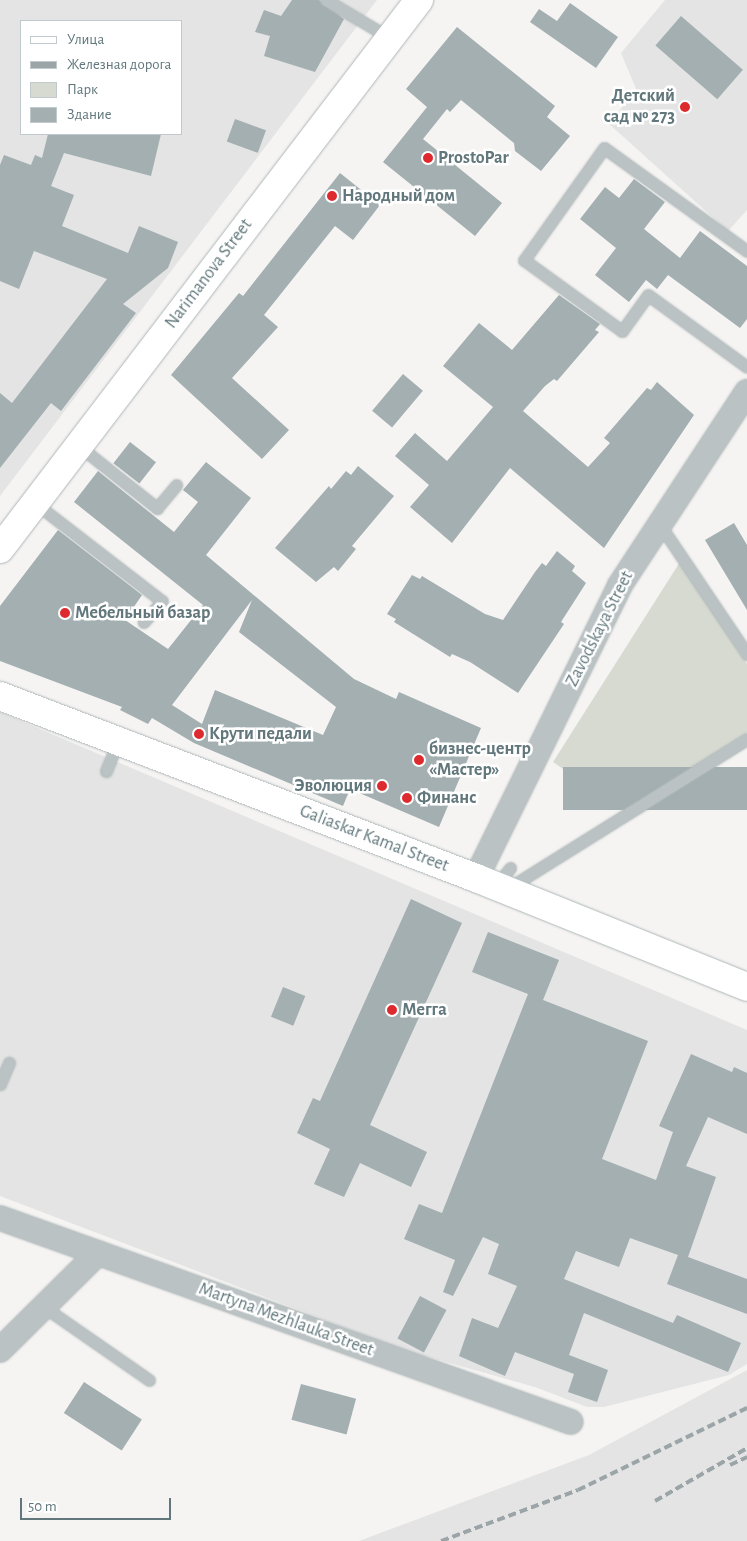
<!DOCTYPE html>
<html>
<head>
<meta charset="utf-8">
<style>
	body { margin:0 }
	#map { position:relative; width:747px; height:1541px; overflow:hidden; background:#f5f4f2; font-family:"Alegreya Sans",sans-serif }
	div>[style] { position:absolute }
	.built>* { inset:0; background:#e3e4e3 }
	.green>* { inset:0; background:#d6dad1 }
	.building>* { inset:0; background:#a3afb1; transform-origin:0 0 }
	.roads { filter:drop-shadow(0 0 1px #aeb6b8) drop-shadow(0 0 1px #aeb6b8) }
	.lane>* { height:11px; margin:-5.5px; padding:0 5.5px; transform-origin:5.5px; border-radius:5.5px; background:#bbc2c4 }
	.street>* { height:24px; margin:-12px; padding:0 12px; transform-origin:12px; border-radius:12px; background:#bbc2c4 }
	.secondary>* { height:28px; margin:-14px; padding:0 14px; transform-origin:14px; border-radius:14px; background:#fff }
	.rail>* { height:4px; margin-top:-2px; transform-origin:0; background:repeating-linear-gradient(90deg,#9ba5a8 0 8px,transparent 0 12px) }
	.dots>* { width:14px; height:14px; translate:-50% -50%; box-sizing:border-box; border:2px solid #fff; border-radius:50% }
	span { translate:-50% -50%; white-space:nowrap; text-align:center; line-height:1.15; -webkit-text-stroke:5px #fff; paint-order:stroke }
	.poi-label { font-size:18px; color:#61777c; font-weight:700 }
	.right { translate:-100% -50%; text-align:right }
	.left { translate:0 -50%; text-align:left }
	.street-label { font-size:18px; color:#61777c }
	.legend { position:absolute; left:20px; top:20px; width:162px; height:115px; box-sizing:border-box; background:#fff; border:1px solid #c0c9cb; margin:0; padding:6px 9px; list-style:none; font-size:15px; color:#61777c }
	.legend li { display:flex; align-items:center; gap:10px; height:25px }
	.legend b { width:25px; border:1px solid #c0c9cb }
	.scale { position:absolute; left:20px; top:1498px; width:151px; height:22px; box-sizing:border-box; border:2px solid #61777c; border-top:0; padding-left:6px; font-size:15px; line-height:18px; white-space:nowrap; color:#61777c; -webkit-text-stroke:4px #fff; paint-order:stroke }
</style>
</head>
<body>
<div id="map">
	<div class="built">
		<div style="clip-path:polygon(evenodd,0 0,377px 0,0 496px,0 0,21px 21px,181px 21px,181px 134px,21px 134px,21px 21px)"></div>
		<div style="clip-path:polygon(665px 0,747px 0,747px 210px,728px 231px,608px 123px,637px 91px,621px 53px)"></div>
		<div style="clip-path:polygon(0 712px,747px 1030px,747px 1364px,729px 1375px,604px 1407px,587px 1407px,535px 1387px,407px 1351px,0 1196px)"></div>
		<div style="clip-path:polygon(747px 1370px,747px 1541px,359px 1541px,589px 1455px)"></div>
	</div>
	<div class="green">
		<div style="clip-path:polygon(680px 562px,747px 664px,747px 733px,625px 812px,553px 762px)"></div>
	</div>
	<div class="building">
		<div style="clip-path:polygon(292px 0,319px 0,344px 19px,315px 72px,264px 56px,270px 36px,255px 32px,264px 10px,281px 16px)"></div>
		<div style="clip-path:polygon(570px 3px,618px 37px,596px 68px,530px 22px,539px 9px,557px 21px)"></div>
		<div style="left:681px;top:16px;width:82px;height:39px;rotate:41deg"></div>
		<div style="clip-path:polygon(457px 27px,555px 106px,547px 117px,570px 136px,541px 171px,515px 151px,514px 143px,461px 100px,450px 112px,447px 109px,423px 139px,502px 203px,475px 236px,383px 162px,427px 107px,406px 89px)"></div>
		<div style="left:235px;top:119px;width:33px;height:24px;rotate:20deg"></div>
		<div style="clip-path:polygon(48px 134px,161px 134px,151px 176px,64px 153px,51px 186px,74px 195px,62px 226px,128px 253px,139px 226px,178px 242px,168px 268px,123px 304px,136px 313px,61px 411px,51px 403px,0 468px,0 393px,12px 403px,107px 279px,34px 251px,19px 289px,0 281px,0 165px,4px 155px,31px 165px,35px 155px,42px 158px)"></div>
		<div style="clip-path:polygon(340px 173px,380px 205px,353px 240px,335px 226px,264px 315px,278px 327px,232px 378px,289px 430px,262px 459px,171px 375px,239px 293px,243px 296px)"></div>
		<div style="clip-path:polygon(634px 179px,665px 202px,644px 229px,680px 258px,700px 231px,747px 266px,747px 319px,740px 328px,668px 275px,657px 289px,646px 280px,629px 302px,595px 275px,616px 248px,580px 219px,605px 187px,619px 198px)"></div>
		<div style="clip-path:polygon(559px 295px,600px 324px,595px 330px,599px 332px,557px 381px,554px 379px,545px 386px,523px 411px,588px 467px,610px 443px,604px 438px,647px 388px,651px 390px,657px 382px,694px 415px,604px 548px,510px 468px,452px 543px,410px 507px,429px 485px,395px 456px,415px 433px,447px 461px,493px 407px,443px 366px,479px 323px,512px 350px)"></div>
		<div style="left:403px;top:374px;width:26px;height:48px;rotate:40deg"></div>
		<div style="left:130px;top:442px;width:33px;height:27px;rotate:38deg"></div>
		<div style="clip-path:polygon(evenodd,206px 462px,251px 498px,206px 555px,354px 679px,396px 699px,399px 692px,481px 728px,439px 827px,350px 789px,343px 806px,194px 743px,152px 718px,148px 724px,120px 710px,122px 707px,0 661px,0 606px,58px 530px,142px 595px,125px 620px,168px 649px,203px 605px,74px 502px,98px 471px,174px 532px,198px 502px,183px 490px,206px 462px,252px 600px,239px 632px,336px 707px,323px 735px,215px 690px,202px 724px,172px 705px,252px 600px)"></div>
		<div style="clip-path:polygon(358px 466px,394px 496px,352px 546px,356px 549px,338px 571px,334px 567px,316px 582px,275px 548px,329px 486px,331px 489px,346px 471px,351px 475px)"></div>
		<div style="clip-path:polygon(734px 523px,747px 545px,747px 610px,705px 540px)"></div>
		<div style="clip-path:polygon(557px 551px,575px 566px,572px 571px,586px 583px,561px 622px,564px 624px,518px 693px,470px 662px,452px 654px,450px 657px,394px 622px,396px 619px,387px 614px,412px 575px,420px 579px,422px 576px,485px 614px,503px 620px,535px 572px,542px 563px,546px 566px)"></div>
		<div style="left:747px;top:767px;width:43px;height:184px;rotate:90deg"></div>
		<div style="clip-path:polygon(411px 899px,462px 923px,370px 1125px,427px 1152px,411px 1187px,360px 1163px,344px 1197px,314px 1184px,330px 1149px,297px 1133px,313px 1098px,320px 1101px)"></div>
		<div style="clip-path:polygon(488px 932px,559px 960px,543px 1000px,648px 1041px,602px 1159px,656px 1180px,673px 1132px,659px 1126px,691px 1054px,732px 1072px,734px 1067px,747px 1073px,747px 1134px,708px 1117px,686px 1166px,716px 1177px,688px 1257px,747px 1279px,747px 1314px,667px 1284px,678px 1255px,630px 1238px,619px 1267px,576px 1251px,564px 1279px,673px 1323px,677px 1315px,741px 1343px,728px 1372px,584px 1313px,569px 1355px,608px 1370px,597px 1402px,568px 1392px,574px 1374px,515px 1352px,505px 1376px,459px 1356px,472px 1318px,498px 1328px,517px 1286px,488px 1274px,499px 1244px,483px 1237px,453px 1296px,443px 1292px,455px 1260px,404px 1239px,419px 1204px,442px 1213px,528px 994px,472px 972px)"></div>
		<div style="left:283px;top:987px;width:24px;height:32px;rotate:22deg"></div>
		<div style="left:420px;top:1296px;width:30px;height:48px;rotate:28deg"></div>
		<div style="left:84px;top:1382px;width:69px;height:37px;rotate:33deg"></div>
		<div style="left:301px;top:1384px;width:57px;height:37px;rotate:15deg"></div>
	</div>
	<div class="roads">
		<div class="lane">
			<div style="left:326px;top:0;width:74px;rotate:30.7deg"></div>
			<div style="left:747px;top:251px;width:176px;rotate:-144.2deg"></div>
			<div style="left:604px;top:148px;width:138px;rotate:125.5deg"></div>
			<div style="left:524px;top:260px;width:121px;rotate:35.9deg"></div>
			<div style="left:622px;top:331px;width:44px;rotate:-54.2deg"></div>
			<div style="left:648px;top:295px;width:122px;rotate:36deg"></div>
			<div style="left:79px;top:446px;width:100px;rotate:38.5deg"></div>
			<div style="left:157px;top:508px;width:30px;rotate:-50deg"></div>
			<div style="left:35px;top:503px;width:160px;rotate:37.7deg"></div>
			<div style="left:162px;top:601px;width:28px;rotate:131deg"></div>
			<div style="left:660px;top:525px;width:156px;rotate:56deg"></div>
			<div style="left:106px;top:771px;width:32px;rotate:-68deg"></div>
			<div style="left:496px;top:886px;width:23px;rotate:-52deg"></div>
			<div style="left:507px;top:889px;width:283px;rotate:-32deg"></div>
			<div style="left:0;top:1084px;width:23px;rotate:-67deg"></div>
			<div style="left:44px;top:1307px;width:128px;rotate:34.8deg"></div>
		</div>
		<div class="street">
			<div style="left:476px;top:878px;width:326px;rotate:-63.8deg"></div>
			<div style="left:620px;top:585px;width:231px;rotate:-56.7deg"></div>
			<div style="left:0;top:1218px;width:606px;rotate:19.66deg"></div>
			<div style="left:0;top:1350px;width:138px;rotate:-44.7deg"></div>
		</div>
		<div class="secondary">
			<div style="left:0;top:549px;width:691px;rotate:-52.65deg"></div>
			<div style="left:0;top:696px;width:510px;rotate:20.92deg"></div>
			<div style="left:476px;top:878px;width:292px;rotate:21.9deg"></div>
		</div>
	</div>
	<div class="rail">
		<div style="left:730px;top:1465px;width:19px;rotate:-25deg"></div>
		<div style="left:655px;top:1501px;width:106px;rotate:-29.9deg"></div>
		<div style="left:441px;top:1541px;width:146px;rotate:-20.4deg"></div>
		<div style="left:578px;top:1490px;width:188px;rotate:-25.9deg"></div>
	</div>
	<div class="dots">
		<div style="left:685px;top:107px;background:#dd2a2e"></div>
		<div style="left:428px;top:158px;background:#dd2a2e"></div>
		<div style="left:332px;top:196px;background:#dd2a2e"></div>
		<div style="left:65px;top:613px;background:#dd2a2e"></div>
		<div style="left:199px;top:734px;background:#dd2a2e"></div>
		<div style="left:419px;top:760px;background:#dd2a2e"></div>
		<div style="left:382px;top:786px;background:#dd2a2e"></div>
		<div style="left:407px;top:798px;background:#dd2a2e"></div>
		<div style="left:392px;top:1010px;background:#dd2a2e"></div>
	</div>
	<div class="poi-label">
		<span class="right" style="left:675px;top:107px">Детский<br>сад № 273</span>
		<span class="left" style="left:438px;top:158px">ProstoPar</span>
		<span class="left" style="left:342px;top:196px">Народный дом</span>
		<span class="left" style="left:75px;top:613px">Мебельный базар</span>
		<span class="left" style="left:209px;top:734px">Крути педали</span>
		<span class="left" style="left:429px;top:760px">бизнес-центр<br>«Мастер»</span>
		<span class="right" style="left:372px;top:786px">Эволюция</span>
		<span class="left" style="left:417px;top:798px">Финанс</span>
		<span class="left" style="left:402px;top:1010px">Мегга</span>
	</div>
	<div class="street-label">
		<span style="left:209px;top:274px;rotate:-53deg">Narimanova Street</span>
		<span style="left:600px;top:629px;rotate:-63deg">Zavodskaya Street</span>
		<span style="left:374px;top:839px;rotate:21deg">Galiaskar Kamal Street</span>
		<span style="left:286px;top:1320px;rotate:20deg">Martyna Mezhlauka Street</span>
	</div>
	<ul class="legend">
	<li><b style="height:6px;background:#fff"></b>Улица</li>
	<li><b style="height:6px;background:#9ba5a8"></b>Железная дорога</li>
	<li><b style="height:14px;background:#d6dad1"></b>Парк</li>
	<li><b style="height:14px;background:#a3afb1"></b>Здание</li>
	</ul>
	<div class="scale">50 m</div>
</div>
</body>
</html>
